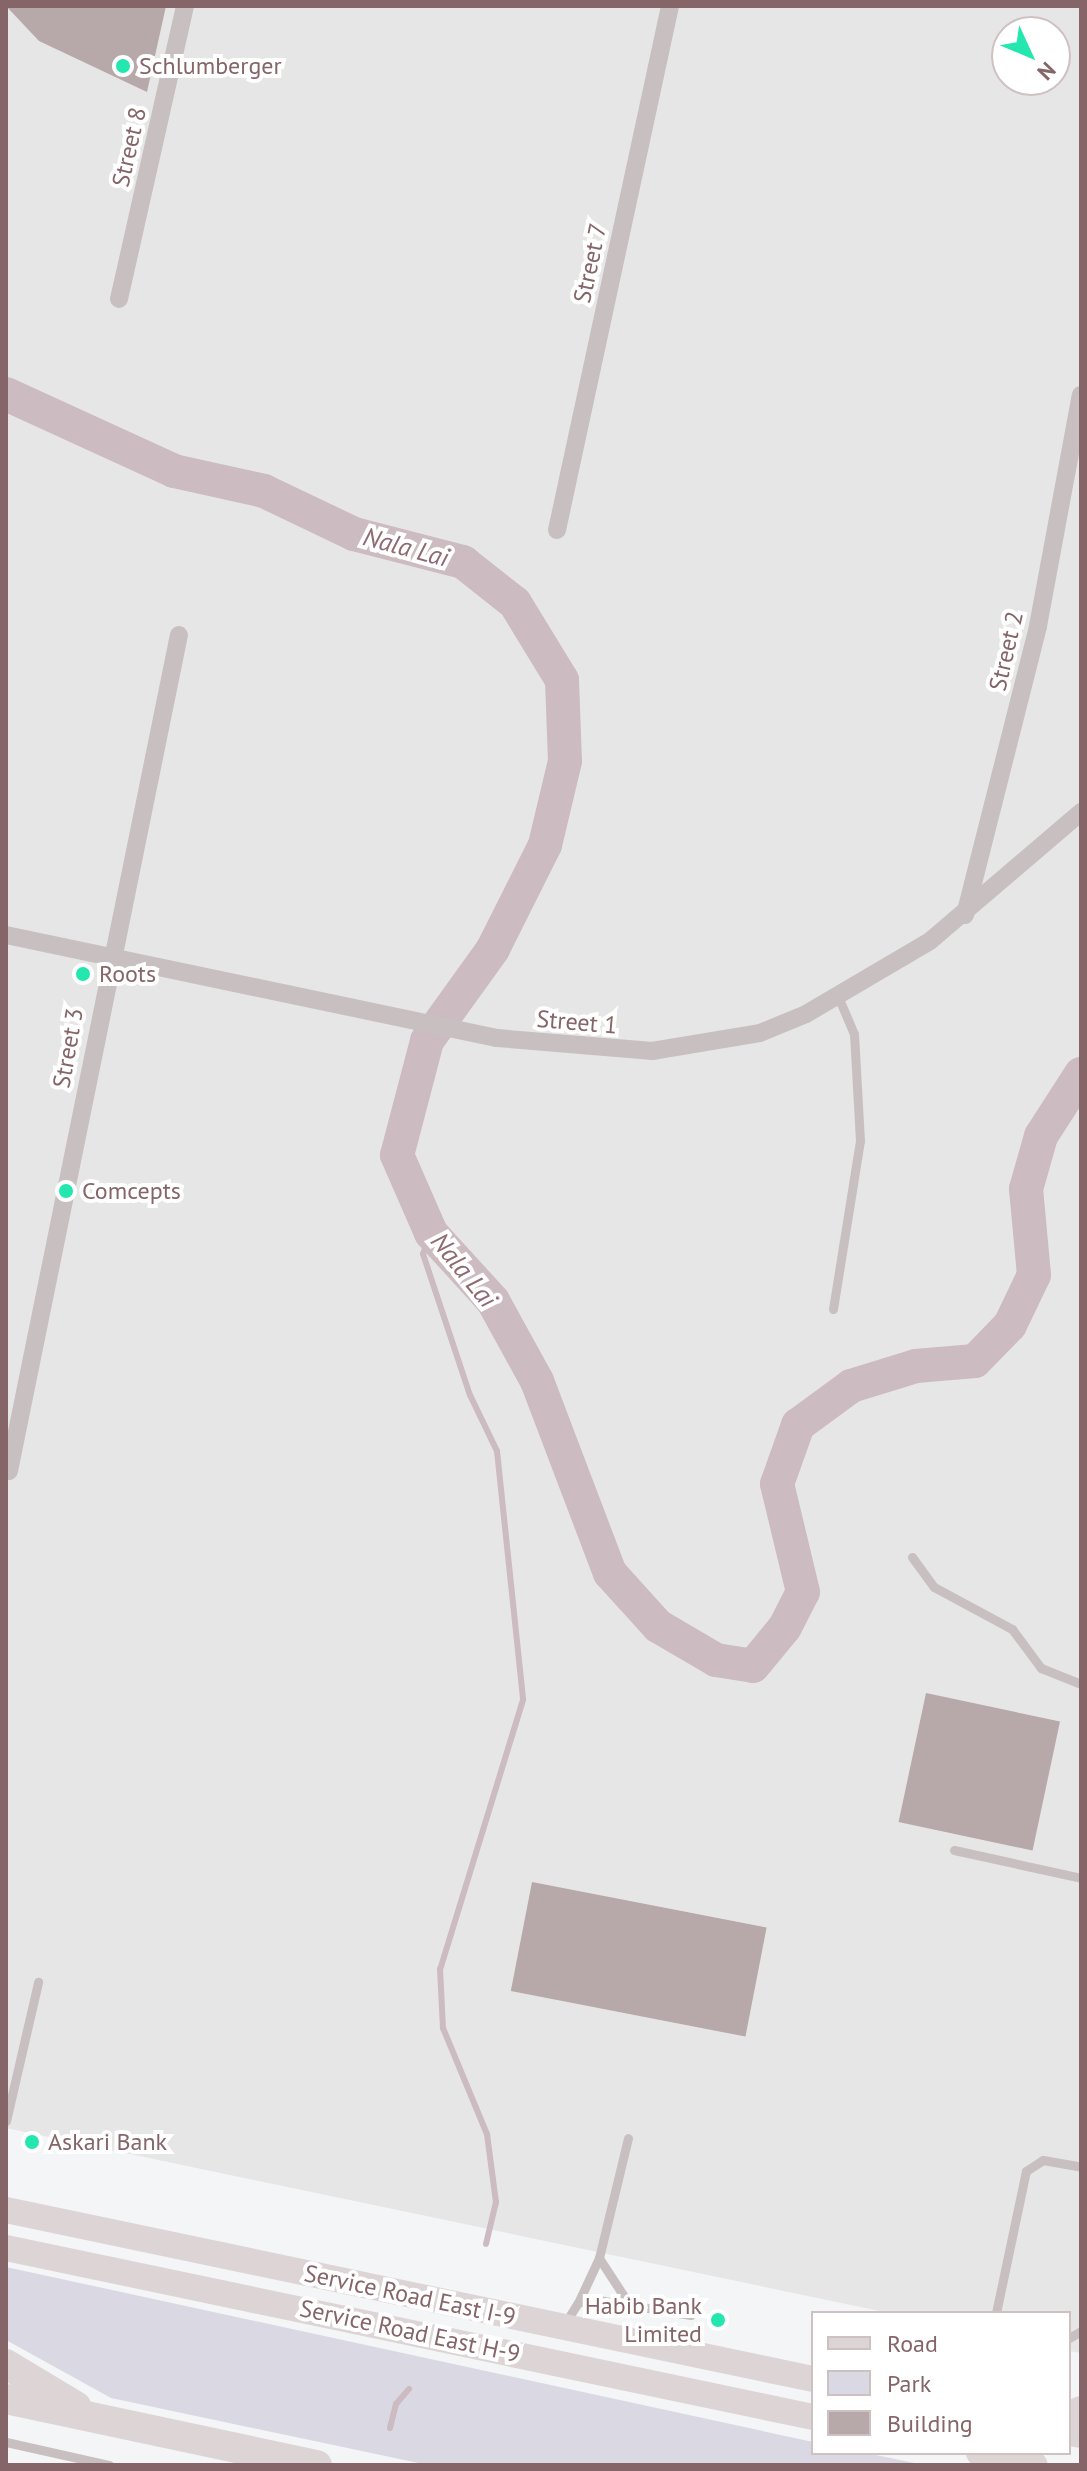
<!DOCTYPE html>
<html>
<head>
<meta charset="utf-8">
<style>
	body { margin:0 }
	#map { position:relative; width:1087px; height:2471px; overflow:hidden; background:#f3f5f7; font-family:"PT Sans",sans-serif }
	div>[style] { position:absolute }
	.built>* { inset:0; background:#e7e6e7 }
	.green>* { inset:0; background:#dad9e3 }
	.stream>* { height:6px; margin:-3px; padding:0 3px; transform-origin:3px; border-radius:3px; background:#ccbbc0 }
	.river>* { height:34px; margin:-17px; padding:0 17px; transform-origin:17px; border-radius:17px; background:#ccbbc0 }
	.building>* { inset:0; background:#b7a8a9; transform-origin:0 0 }
	.service>* { height:9px; margin:-4.5px; padding:0 4.5px; transform-origin:4.5px; border-radius:4.5px; background:#c8bfc0 }
	.minor>* { height:18px; margin:-9px; padding:0 9px; transform-origin:9px; border-radius:9px; background:#c8bfc0 }
	.secondary>* { height:26px; margin:-13px; padding:0 13px; transform-origin:13px; border-radius:13px; background:#ddd4d5 }
	.primary>* { height:30px; margin:-15px; padding:0 15px; transform-origin:15px; border-radius:15px; background:#ddd4d5 }
	.dots>* { width:22px; height:22px; translate:-50% -50%; box-sizing:border-box; border:4px solid #fff; border-radius:50% }
	span { translate:-50% -50%; white-space:nowrap; text-align:center; line-height:1.15; -webkit-text-stroke:8px #fff; paint-order:stroke }
	.poi-label { font-size:24px; color:#856567 }
	.left { translate:0 -50%; text-align:left }
	.right { translate:-100% -50%; text-align:right }
	.street-label { font-size:24px; color:#856567 }
	.water-label { font-size:26px; color:#8f6a73; font-style:italic }
	.frame { position:absolute; inset:0; border:8px solid #856567; pointer-events:none }
	.legend { position:absolute; left:811px; top:2311px; width:260px; height:144px; box-sizing:border-box; background:#fff; border:2px solid #cec1c2; margin:0; padding:10px 14px; list-style:none; font-size:24px; color:#856567 }
	.legend li { display:flex; align-items:center; gap:16px; height:40px }
	.legend b { width:40px; border:2px solid #cec1c2 }
	.north { position:absolute; left:991px; top:16px; width:80px; height:80px; box-sizing:border-box; background:#fff; border:2px solid #cec1c2; border-radius:50%; rotate:134deg; font-size:22px; font-weight:700; line-height:32px; text-align:center; color:#856567 }
	.north::after { content:''; display:block; margin:auto; width:28px; height:36px; background:#23e7af; clip-path:polygon(50% 0,100% 100%,50% 72%,0 100%) }
</style>
</head>
<body>
<div id="map">
	<div class="built">
		<div style="clip-path:polygon(evenodd,6px 6px,1081px 6px,1081px 2353px,1069px 2351px,1069px 2313px,889px 2313px,6px 2128px,6px 6px,1007px 32px,1055px 32px,1055px 80px,1007px 80px,1007px 32px)"></div>
	</div>
	<div class="green">
		<div style="clip-path:polygon(6px 2267px,813px 2442px,813px 2453px,866px 2453px,924px 2465px,428px 2465px,111px 2398px,6px 2340px)"></div>
	</div>
	<div class="stream">
		<div style="left:431px;top:1233px;width:22px;rotate:111deg"></div>
		<div style="left:423px;top:1254px;width:149px;rotate:71.6deg"></div>
		<div style="left:470px;top:1395px;width:62px;rotate:64.3deg"></div>
		<div style="left:497px;top:1451px;width:250px;rotate:84deg"></div>
		<div style="left:523px;top:1700px;width:282px;rotate:107.1deg"></div>
		<div style="left:440px;top:1969px;width:59px;rotate:87.1deg"></div>
		<div style="left:443px;top:2028px;width:115px;rotate:67.5deg"></div>
		<div style="left:487px;top:2134px;width:69px;rotate:82.5deg"></div>
		<div style="left:496px;top:2202px;width:43px;rotate:103.4deg"></div>
		<div style="left:390px;top:2428px;width:25px;rotate:-76deg"></div>
		<div style="left:396px;top:2404px;width:20px;rotate:-49deg"></div>
	</div>
	<div class="river">
		<div style="left:6px;top:394px;width:185px;rotate:24.6deg"></div>
		<div style="left:174px;top:471px;width:92px;rotate:12.5deg"></div>
		<div style="left:264px;top:491px;width:100px;rotate:25.5deg"></div>
		<div style="left:354px;top:534px;width:113px;rotate:14.4deg"></div>
		<div style="left:463px;top:562px;width:66px;rotate:38.3deg"></div>
		<div style="left:515px;top:603px;width:90px;rotate:58.6deg"></div>
		<div style="left:562px;top:680px;width:81px;rotate:87.9deg"></div>
		<div style="left:565px;top:761px;width:86px;rotate:103.4deg"></div>
		<div style="left:545px;top:845px;width:116px;rotate:116.6deg"></div>
		<div style="left:493px;top:949px;width:113px;rotate:125.7deg"></div>
		<div style="left:427px;top:1041px;width:118px;rotate:104.7deg"></div>
		<div style="left:397px;top:1155px;width:85px;rotate:66.4deg"></div>
		<div style="left:431px;top:1233px;width:92px;rotate:47.6deg"></div>
		<div style="left:493px;top:1301px;width:91px;rotate:61.2deg"></div>
		<div style="left:537px;top:1381px;width:205px;rotate:69.2deg"></div>
		<div style="left:610px;top:1573px;width:72px;rotate:47.8deg"></div>
		<div style="left:658px;top:1626px;width:67px;rotate:30.4deg"></div>
		<div style="left:716px;top:1660px;width:37px;rotate:9deg"></div>
		<div style="left:753px;top:1666px;width:50px;rotate:-50.6deg"></div>
		<div style="left:785px;top:1627px;width:39px;rotate:-63deg"></div>
		<div style="left:803px;top:1592px;width:111px;rotate:-103.5deg"></div>
		<div style="left:777px;top:1484px;width:63px;rotate:-70.4deg"></div>
		<div style="left:798px;top:1425px;width:66px;rotate:-36.3deg"></div>
		<div style="left:851px;top:1386px;width:68px;rotate:-17.1deg"></div>
		<div style="left:916px;top:1366px;width:59px;rotate:-4.8deg"></div>
		<div style="left:975px;top:1361px;width:50px;rotate:-45.8deg"></div>
		<div style="left:1010px;top:1325px;width:55px;rotate:-64.4deg"></div>
		<div style="left:1034px;top:1275px;width:86px;rotate:-95.3deg"></div>
		<div style="left:1026px;top:1189px;width:55px;rotate:-74.2deg"></div>
		<div style="left:1041px;top:1136px;width:74px;rotate:-57.2deg"></div>
	</div>
	<div class="building">
		<div style="clip-path:polygon(6px 6px,166px 6px,147px 92px,39px 41px)"></div>
		<div style="left:926px;top:1693px;width:137px;height:132px;rotate:12deg"></div>
		<div style="left:532px;top:1882px;width:239px;height:111px;rotate:11deg"></div>
	</div>
	<div class="service">
		<div style="left:833px;top:1309px;width:170px;rotate:-80.9deg"></div>
		<div style="left:860px;top:1141px;width:107px;rotate:-93.2deg"></div>
		<div style="left:854px;top:1034px;width:43px;rotate:-113deg"></div>
		<div style="left:912px;top:1557px;width:37px;rotate:54deg"></div>
		<div style="left:934px;top:1587px;width:89px;rotate:28.3deg"></div>
		<div style="left:1012px;top:1629px;width:49px;rotate:53.4deg"></div>
		<div style="left:1041px;top:1668px;width:43px;rotate:21.8deg"></div>
		<div style="left:954px;top:1850px;width:130px;rotate:12.4deg"></div>
		<div style="left:6px;top:2121px;width:143px;rotate:-77deg"></div>
		<div style="left:628px;top:2138px;width:123px;rotate:103.6deg"></div>
		<div style="left:599px;top:2258px;width:55px;rotate:56.9deg"></div>
		<div style="left:578px;top:2303px;width:50px;rotate:-65deg"></div>
		<div style="left:996px;top:2313px;width:145px;rotate:-78.1deg"></div>
		<div style="left:1026px;top:2171px;width:20px;rotate:-33deg"></div>
		<div style="left:1043px;top:2160px;width:39px;rotate:10deg"></div>
		<div style="left:564px;top:2325px;width:26px;rotate:-58deg"></div>
		<div style="left:578px;top:2303px;width:15px;rotate:-16deg"></div>
		<div style="left:592px;top:2299px;width:100px;rotate:9.2deg"></div>
		<div style="left:1069px;top:2338px;width:14px;rotate:-30deg"></div>
		<div style="left:6px;top:2442px;width:106px;rotate:12.6deg"></div>
	</div>
	<div class="minor">
		<div style="left:119px;top:299px;width:300px;rotate:-77.3deg"></div>
		<div style="left:557px;top:530px;width:536px;rotate:-77.83deg"></div>
		<div style="left:965px;top:915px;width:298px;rotate:-75.8deg"></div>
		<div style="left:1038px;top:626px;width:235px;rotate:-79.5deg"></div>
		<div style="left:6px;top:935px;width:502px;rotate:11.85deg"></div>
		<div style="left:497px;top:1038px;width:156px;rotate:4.8deg"></div>
		<div style="left:652px;top:1051px;width:109px;rotate:-9.5deg"></div>
		<div style="left:760px;top:1033px;width:50px;rotate:-22.4deg"></div>
		<div style="left:806px;top:1014px;width:144px;rotate:-30.5deg"></div>
		<div style="left:930px;top:941px;width:199px;rotate:-40.5deg"></div>
		<div style="left:9px;top:1471px;width:853px;rotate:-78.51deg"></div>
	</div>
	<div class="secondary">
		<div style="left:6px;top:2210px;width:825px;rotate:11.83deg"></div>
		<div style="left:6px;top:2248px;width:825px;rotate:11.83deg"></div>
		<div style="left:1069px;top:2414px;width:13px;rotate:-23deg"></div>
		<div style="left:1069px;top:2433px;width:12px;rotate:9deg"></div>
		<div style="left:979px;top:2453px;width:57px;rotate:12.1deg"></div>
	</div>
	<div class="primary">
		<div style="left:6px;top:2364px;width:82px;rotate:31deg"></div>
		<div style="left:6px;top:2399px;width:318px;rotate:12deg"></div>
	</div>
	<div class="dots">
		<div style="left:123px;top:66px;background:#23e7af"></div>
		<div style="left:83px;top:974px;background:#23e7af"></div>
		<div style="left:66px;top:1191px;background:#23e7af"></div>
		<div style="left:32px;top:2142px;background:#23e7af"></div>
		<div style="left:718px;top:2320px;background:#23e7af"></div>
	</div>
	<div class="poi-label">
		<span class="left" style="left:139px;top:66px">Schlumberger</span>
		<span class="left" style="left:99px;top:974px">Roots</span>
		<span class="left" style="left:82px;top:1191px">Comcepts</span>
		<span class="left" style="left:48px;top:2142px">Askari Bank</span>
		<span class="right" style="left:702px;top:2320px">Habib Bank<br>Limited</span>
	</div>
	<div class="street-label">
		<span style="left:129px;top:147px;rotate:-77deg">Street 8</span>
		<span style="left:590px;top:263px;rotate:-78deg">Street 7</span>
		<span style="left:1006px;top:651px;rotate:-77deg">Street 2</span>
		<span style="left:577px;top:1022px;rotate:5deg">Street 1</span>
		<span style="left:68px;top:1048px;rotate:-80deg">Street 3</span>
		<span style="left:410px;top:2295px;rotate:12deg">Service Road East I-9</span>
		<span style="left:410px;top:2331px;rotate:12deg">Service Road East H-9</span>
	</div>
	<div class="water-label">
		<span style="left:406px;top:547px;rotate:15deg">Nala Lai</span>
		<span style="left:464px;top:1270px;rotate:51deg">Nala Lai</span>
	</div>
	<div class="frame"></div>
	<ul class="legend">
	<li><b style="height:10px;background:#ddd4d5"></b>Road</li>
	<li><b style="height:22px;background:#dad9e3"></b>Park</li>
	<li><b style="height:22px;background:#b7a8a9"></b>Building</li>
	</ul>
	<div class="north">N</div>
</div>
</body>
</html>
